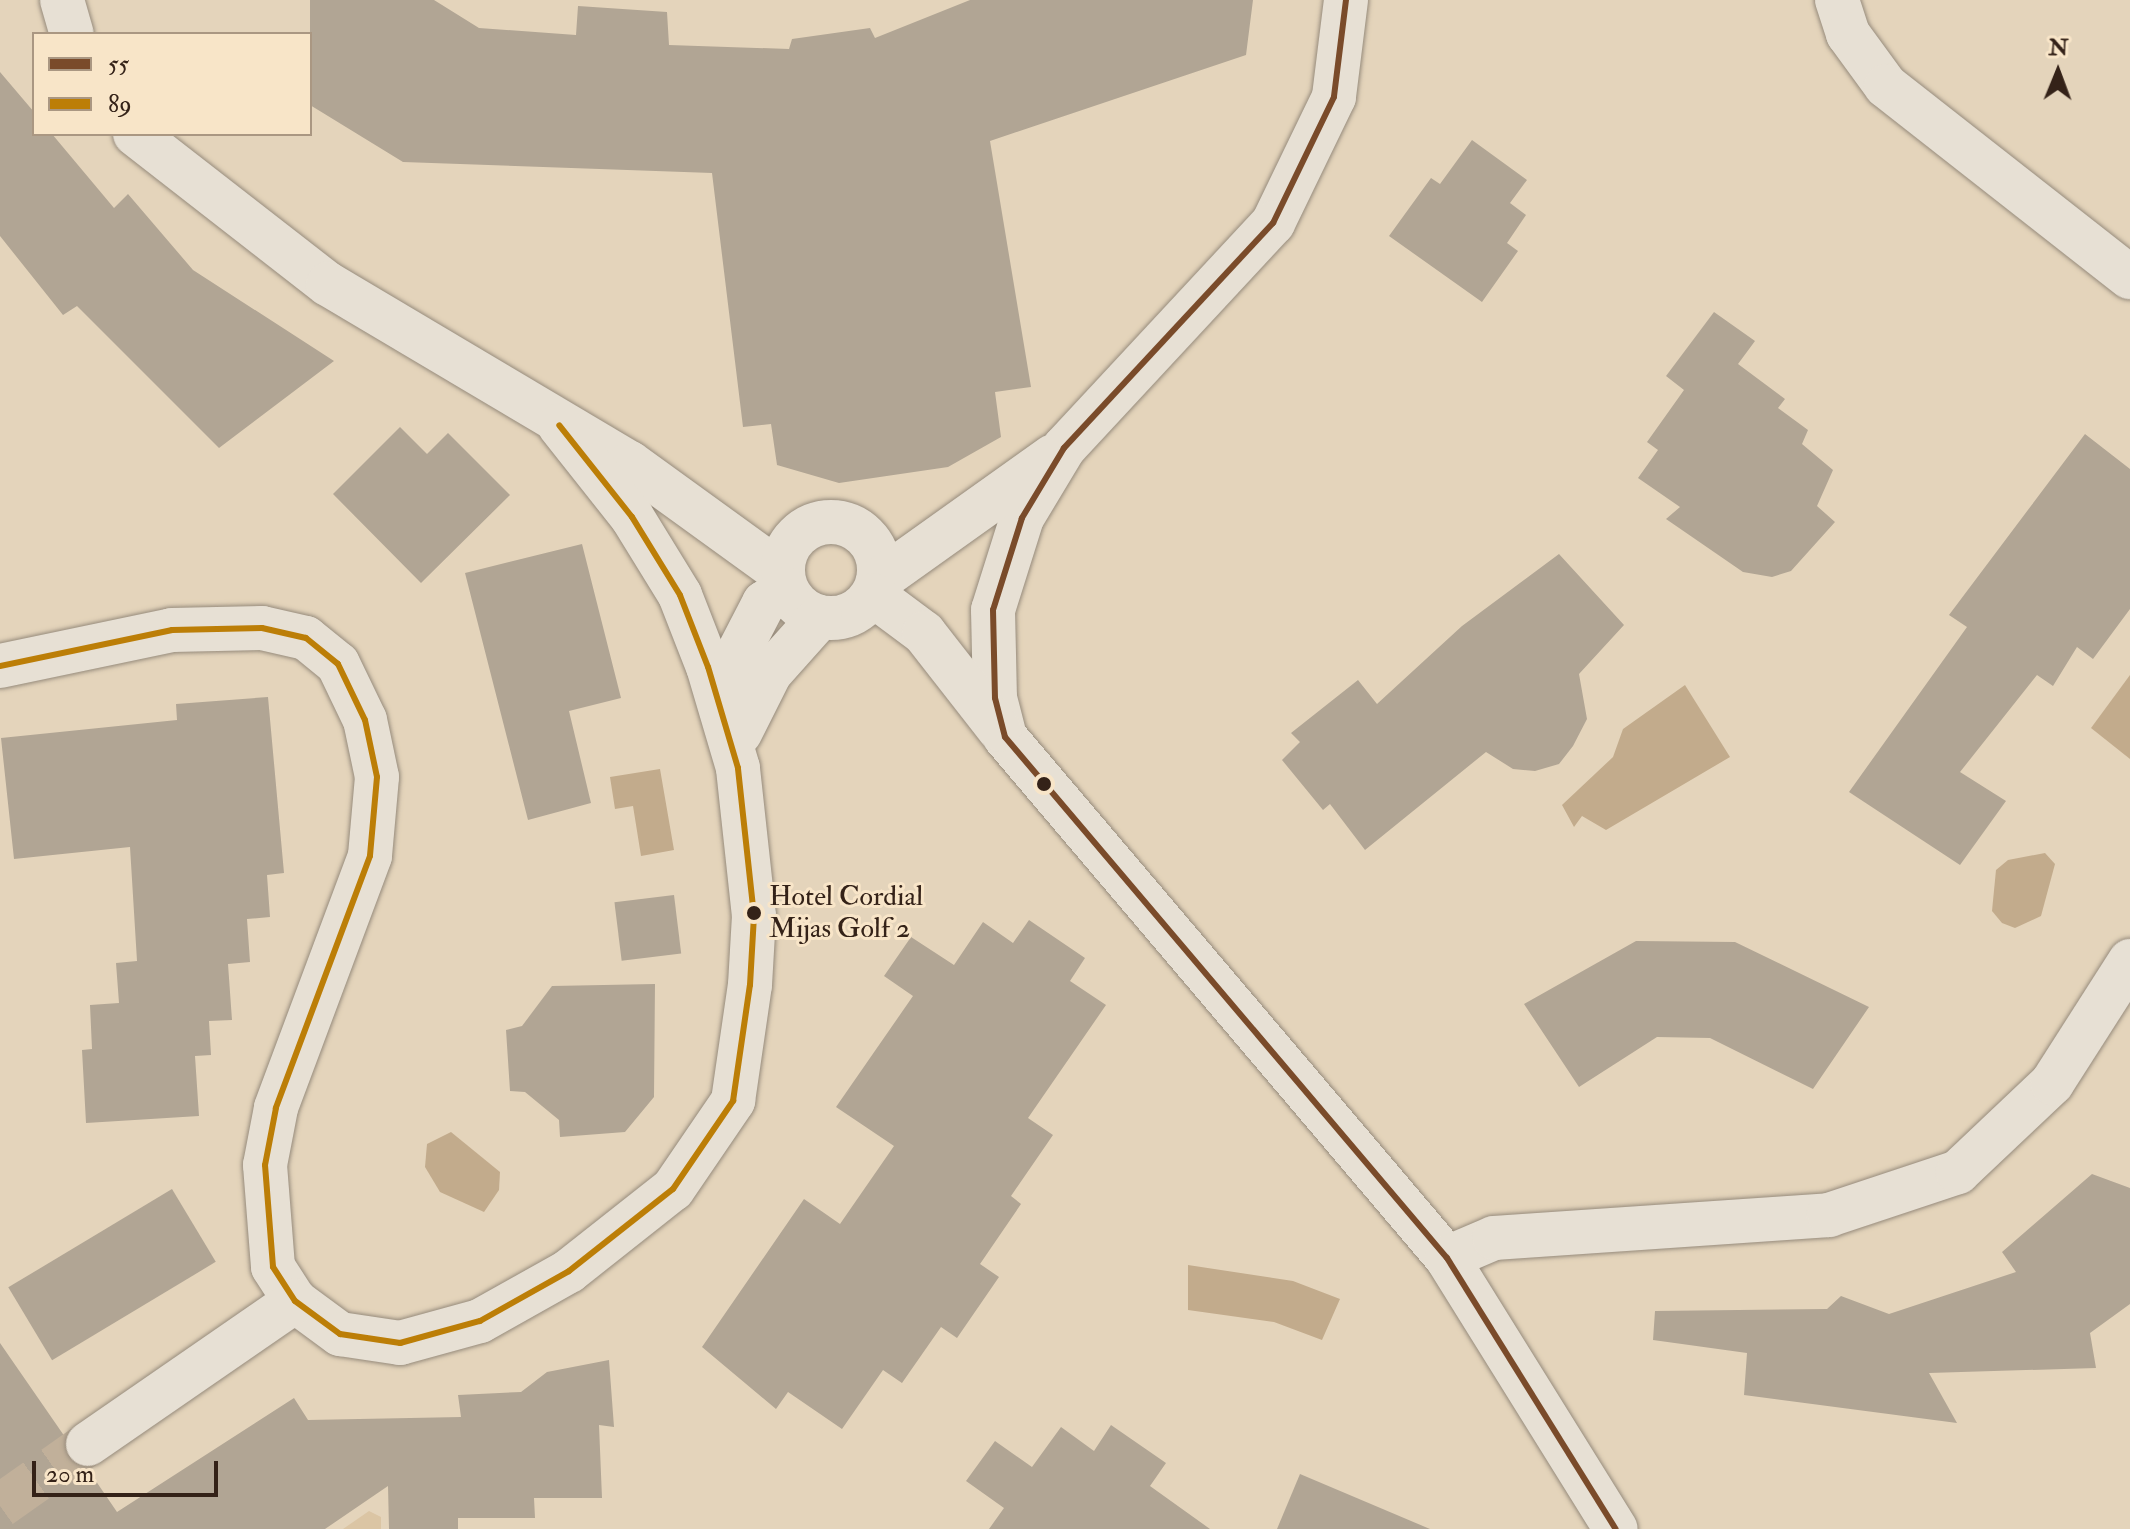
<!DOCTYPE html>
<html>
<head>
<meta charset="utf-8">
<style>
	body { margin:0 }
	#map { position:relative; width:2130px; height:1529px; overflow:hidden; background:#e4d4bb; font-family:"IM FELL Double Pica",serif }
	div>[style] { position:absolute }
	.green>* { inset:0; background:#dbc5a4 }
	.water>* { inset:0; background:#c2ab8c }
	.building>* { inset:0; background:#b1a594; transform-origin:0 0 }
	.street-tunnel>* { height:44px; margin-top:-22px; transform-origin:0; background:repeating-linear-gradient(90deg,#c1b09a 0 44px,transparent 0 66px) }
	.roads { filter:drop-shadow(0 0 2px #968b7c) drop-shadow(0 0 2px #968b7c) }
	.street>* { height:44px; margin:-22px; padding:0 22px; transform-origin:22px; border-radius:22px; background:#e7e0d4 }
	.street>.ring { margin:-22px; padding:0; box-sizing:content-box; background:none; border:44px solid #e7e0d4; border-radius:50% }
	.bus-1>* { height:6px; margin:-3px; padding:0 3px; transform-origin:3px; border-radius:3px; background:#7a4b2a }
	.bus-2>* { height:6px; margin:-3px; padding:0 3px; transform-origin:3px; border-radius:3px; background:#bc7e07 }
	.dots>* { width:22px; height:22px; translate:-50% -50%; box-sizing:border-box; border:4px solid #f8e5c8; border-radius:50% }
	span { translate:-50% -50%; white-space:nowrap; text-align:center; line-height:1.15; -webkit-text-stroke:6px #f8e5c8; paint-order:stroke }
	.bus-label { font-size:28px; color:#342218 }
	.left { translate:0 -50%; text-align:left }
	.legend { position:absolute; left:32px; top:32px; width:280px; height:104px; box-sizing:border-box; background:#f8e5c8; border:2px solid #aa9782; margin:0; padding:10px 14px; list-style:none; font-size:24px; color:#342218 }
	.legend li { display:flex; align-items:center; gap:16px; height:40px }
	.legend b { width:40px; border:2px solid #aa9782 }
	.north { position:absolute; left:2018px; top:32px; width:80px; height:80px; -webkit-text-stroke:6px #f8e5c8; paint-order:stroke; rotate:1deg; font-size:22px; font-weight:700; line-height:32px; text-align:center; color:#342218 }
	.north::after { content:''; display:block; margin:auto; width:28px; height:36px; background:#342218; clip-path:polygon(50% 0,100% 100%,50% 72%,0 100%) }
	.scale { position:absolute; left:32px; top:1461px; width:186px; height:36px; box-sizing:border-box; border:4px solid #342218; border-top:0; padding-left:10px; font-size:24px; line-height:28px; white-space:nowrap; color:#342218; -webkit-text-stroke:6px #f8e5c8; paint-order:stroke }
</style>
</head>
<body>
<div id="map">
	<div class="green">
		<div style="clip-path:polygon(369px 1511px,381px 1517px,381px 1529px,343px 1529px)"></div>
	</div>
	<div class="water">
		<div style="clip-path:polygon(2130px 675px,2130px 759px,2091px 728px)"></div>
		<div style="clip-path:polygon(1685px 685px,1730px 757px,1606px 830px,1582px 816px,1574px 827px,1562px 805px,1613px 757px,1623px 729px)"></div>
		<div style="clip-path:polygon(660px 769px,674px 850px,641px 856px,633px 806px,615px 809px,610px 777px)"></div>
		<div style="clip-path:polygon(2045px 853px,2055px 864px,2041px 916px,2015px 928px,2002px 923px,1992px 911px,1996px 870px,2008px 860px)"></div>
		<div style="clip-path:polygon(451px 1132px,500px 1172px,499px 1190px,484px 1212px,440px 1192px,425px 1167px,427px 1144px)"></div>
		<div style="clip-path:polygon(1188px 1265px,1293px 1281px,1340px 1299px,1322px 1340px,1274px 1322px,1188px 1310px)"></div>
	</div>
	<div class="building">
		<div style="clip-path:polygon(310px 0,434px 0,479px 28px,576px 35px,578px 6px,667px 12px,669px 45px,789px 49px,792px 39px,870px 28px,875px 38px,970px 0,1253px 0,1246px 55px,990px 141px,1031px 387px,995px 392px,1001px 437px,948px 467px,839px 483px,777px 465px,771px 424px,743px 427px,712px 173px,403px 162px,310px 105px)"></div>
		<div style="clip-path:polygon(0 72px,34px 112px,34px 134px,52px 134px,114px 208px,128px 194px,193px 270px,334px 361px,219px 448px,77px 306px,63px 315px,0 236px)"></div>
		<div style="clip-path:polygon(1472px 140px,1527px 180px,1510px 203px,1526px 215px,1507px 243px,1518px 251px,1482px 302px,1389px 236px,1431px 178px,1440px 184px)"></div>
		<div style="clip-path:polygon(1714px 312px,1755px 341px,1738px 364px,1785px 399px,1778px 408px,1808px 430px,1802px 444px,1833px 470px,1817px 506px,1835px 522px,1791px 571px,1772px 577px,1743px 572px,1666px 519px,1680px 507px,1638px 478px,1658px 450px,1647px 442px,1684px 390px,1666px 376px)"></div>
		<div style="clip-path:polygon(400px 427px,427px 454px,448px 433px,510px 495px,421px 583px,333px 494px)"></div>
		<div style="clip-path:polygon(2085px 434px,2130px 469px,2130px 609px,2093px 659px,2077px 647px,2053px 686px,2037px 675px,1960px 772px,2006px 801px,1960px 865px,1849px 792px,1967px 627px,1949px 615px)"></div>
		<div style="clip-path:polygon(582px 544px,621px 698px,569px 711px,591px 803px,528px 820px,465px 573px)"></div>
		<div style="clip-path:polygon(1559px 554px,1624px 625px,1579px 674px,1587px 719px,1573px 746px,1559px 764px,1535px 771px,1513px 769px,1486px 752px,1365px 850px,1330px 804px,1323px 810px,1282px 760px,1300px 742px,1291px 733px,1358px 680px,1377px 704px,1462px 626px)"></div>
		<div style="clip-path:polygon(268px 697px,284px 873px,267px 875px,270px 917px,247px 919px,250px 962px,228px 964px,232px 1020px,209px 1021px,211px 1055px,195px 1056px,199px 1116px,86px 1123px,82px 1050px,92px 1049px,90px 1005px,119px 1003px,116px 963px,137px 961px,130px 847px,14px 859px,1px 738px,177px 720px,176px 704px)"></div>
		<div style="left:674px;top:895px;width:59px;height:60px;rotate:83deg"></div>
		<div style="clip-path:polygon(1029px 920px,1085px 958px,1070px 981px,1106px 1005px,1028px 1118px,1053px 1135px,1011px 1196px,1021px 1204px,980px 1264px,999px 1277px,957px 1338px,941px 1327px,902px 1383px,883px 1370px,842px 1429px,788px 1392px,776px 1409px,702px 1347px,804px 1199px,840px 1224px,894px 1146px,836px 1107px,913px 996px,884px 976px,911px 937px,954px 965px,983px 922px,1013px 943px)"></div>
		<div style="clip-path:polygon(1636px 941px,1735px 942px,1869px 1007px,1813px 1089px,1710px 1038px,1657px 1037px,1579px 1087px,1524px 1004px)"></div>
		<div style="clip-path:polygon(655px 984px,654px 1097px,625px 1132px,560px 1137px,559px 1120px,525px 1092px,510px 1091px,506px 1030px,522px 1026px,552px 986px)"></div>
		<div style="clip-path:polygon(2092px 1174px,2130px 1188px,2130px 1304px,2090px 1333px,2096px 1368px,1929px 1373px,1957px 1423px,1744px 1395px,1747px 1353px,1653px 1340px,1655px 1311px,1827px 1309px,1841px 1296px,1889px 1314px,2016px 1272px,2002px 1252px)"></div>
		<div style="left:172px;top:1189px;width:85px;height:191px;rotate:59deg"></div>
		<div style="clip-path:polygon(0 1343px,65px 1437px,68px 1459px,87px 1468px,117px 1512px,294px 1398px,308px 1420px,461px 1417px,458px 1395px,521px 1392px,547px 1372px,609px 1360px,614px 1427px,599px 1425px,602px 1498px,534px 1498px,535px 1518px,458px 1518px,458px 1529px,389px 1529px,388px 1486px,325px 1529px,0 1529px)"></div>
		<div style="clip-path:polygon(1111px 1425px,1166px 1463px,1150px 1486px,1210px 1529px,989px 1529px,1004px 1508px,966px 1481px,995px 1441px,1032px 1467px,1061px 1427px,1094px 1451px)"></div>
		<div style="clip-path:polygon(1300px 1474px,1430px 1529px,1277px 1529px)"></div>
	</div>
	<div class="street-tunnel">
		<div style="left:0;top:1506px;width:108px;rotate:-35.2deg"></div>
	</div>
	<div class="roads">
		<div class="street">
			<div style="left:62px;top:0;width:35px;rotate:74deg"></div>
			<div style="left:1346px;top:0;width:98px;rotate:97.1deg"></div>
			<div style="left:1334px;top:97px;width:140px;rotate:115.8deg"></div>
			<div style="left:1273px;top:223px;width:307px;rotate:132.9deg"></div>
			<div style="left:1064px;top:448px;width:82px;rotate:121deg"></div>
			<div style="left:1022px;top:518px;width:96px;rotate:107.5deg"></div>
			<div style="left:993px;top:610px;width:88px;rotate:88.7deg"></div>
			<div style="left:995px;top:698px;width:40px;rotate:75.6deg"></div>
			<div style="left:1005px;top:737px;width:683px;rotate:49.69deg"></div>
			<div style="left:1447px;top:1258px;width:319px;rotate:58.1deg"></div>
			<div style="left:1837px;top:0;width:36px;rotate:72deg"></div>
			<div style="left:1848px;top:34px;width:64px;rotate:53.8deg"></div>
			<div style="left:1886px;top:86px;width:310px;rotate:38.1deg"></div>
			<div style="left:135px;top:134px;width:244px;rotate:37.9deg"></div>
			<div style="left:328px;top:284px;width:351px;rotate:30.7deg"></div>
			<div style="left:630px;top:463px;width:188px;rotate:35.9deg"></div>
			<div class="ring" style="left:783px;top:522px;width:52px;height:52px"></div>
			<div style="left:878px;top:581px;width:214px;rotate:-35.5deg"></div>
			<div style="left:873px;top:595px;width:64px;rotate:36.7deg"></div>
			<div style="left:924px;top:633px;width:122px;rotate:52deg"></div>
			<div style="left:0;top:666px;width:176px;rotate:-11.8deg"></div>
			<div style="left:172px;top:630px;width:90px;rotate:-1.3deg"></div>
			<div style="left:262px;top:628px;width:45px;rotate:12.8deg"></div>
			<div style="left:306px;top:638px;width:41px;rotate:39.1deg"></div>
			<div style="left:338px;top:664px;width:62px;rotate:64.3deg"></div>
			<div style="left:365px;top:720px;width:58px;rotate:78.1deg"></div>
			<div style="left:377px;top:777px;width:79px;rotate:95.1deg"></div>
			<div style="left:370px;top:856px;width:269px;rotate:110.5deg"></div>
			<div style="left:276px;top:1108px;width:58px;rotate:100.9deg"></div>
			<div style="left:265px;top:1165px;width:102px;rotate:85.5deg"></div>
			<div style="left:273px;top:1267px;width:40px;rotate:57.1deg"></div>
			<div style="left:295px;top:1301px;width:56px;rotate:36.3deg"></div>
			<div style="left:340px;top:1334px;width:61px;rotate:8.5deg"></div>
			<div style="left:400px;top:1343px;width:83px;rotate:-15.4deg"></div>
			<div style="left:480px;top:1321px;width:102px;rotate:-29.3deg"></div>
			<div style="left:569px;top:1271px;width:132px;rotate:-38.3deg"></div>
			<div style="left:673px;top:1189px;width:107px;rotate:-55.7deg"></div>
			<div style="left:733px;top:1101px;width:117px;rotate:-81.7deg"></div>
			<div style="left:750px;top:985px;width:69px;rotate:-86.7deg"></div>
			<div style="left:754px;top:916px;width:149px;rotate:-96.2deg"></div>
			<div style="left:738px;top:768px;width:105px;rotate:-106.5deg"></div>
			<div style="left:708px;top:667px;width:77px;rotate:-111.3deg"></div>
			<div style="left:680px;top:595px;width:92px;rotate:-121.6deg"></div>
			<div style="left:632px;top:517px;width:117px;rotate:-128.4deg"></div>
			<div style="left:736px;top:714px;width:57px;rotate:-90deg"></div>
			<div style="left:736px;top:657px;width:61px;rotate:-62.6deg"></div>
			<div style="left:764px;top:603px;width:26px;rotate:-32deg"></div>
			<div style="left:740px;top:733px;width:67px;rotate:-63.4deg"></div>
			<div style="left:770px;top:673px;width:75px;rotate:-48.2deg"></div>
			<div style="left:1447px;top:1258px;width:51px;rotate:-23.1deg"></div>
			<div style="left:1494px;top:1238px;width:336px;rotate:-3.9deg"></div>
			<div style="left:1829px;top:1215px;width:136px;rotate:-18.4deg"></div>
			<div style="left:1958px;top:1172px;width:129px;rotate:-43.4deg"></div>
			<div style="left:2052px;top:1083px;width:145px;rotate:-57.4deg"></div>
			<div style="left:88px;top:1444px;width:252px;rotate:-34.6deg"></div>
		</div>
	</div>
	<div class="bus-1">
		<div style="left:1346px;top:0;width:98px;rotate:97.1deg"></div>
		<div style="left:1334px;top:97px;width:140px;rotate:115.8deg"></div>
		<div style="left:1273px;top:223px;width:307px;rotate:132.9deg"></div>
		<div style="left:1064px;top:448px;width:82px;rotate:121deg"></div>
		<div style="left:1022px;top:518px;width:96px;rotate:107.5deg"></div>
		<div style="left:993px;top:610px;width:88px;rotate:88.7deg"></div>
		<div style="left:995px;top:698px;width:40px;rotate:75.6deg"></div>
		<div style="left:1005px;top:737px;width:683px;rotate:49.69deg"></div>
		<div style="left:1447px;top:1258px;width:319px;rotate:58.1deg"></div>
	</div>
	<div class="bus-2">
		<div style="left:0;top:666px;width:176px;rotate:-11.8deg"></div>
		<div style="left:172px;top:630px;width:90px;rotate:-1.3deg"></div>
		<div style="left:262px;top:628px;width:45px;rotate:12.8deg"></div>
		<div style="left:306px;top:638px;width:41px;rotate:39.1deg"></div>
		<div style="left:338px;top:664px;width:62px;rotate:64.3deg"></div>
		<div style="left:365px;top:720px;width:58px;rotate:78.1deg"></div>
		<div style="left:377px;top:777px;width:79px;rotate:95.1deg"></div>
		<div style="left:370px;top:856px;width:269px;rotate:110.5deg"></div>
		<div style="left:276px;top:1108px;width:58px;rotate:100.9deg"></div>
		<div style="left:265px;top:1165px;width:102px;rotate:85.5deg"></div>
		<div style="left:273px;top:1267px;width:40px;rotate:57.1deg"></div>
		<div style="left:295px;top:1301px;width:56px;rotate:36.3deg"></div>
		<div style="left:340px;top:1334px;width:61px;rotate:8.5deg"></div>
		<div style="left:400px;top:1343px;width:83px;rotate:-15.4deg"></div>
		<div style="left:480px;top:1321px;width:102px;rotate:-29.3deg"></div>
		<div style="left:569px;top:1271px;width:132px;rotate:-38.3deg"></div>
		<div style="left:673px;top:1189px;width:107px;rotate:-55.7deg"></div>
		<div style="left:733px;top:1101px;width:117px;rotate:-81.7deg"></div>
		<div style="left:750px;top:985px;width:69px;rotate:-86.7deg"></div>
		<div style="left:754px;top:916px;width:149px;rotate:-96.2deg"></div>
		<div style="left:738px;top:768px;width:105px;rotate:-106.5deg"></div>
		<div style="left:708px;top:667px;width:77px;rotate:-111.3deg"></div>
		<div style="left:680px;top:595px;width:92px;rotate:-121.6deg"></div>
		<div style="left:632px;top:517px;width:117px;rotate:-128.4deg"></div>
	</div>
	<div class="dots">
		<div style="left:1044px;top:784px;background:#342218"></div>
		<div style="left:754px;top:913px;background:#342218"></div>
	</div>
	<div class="bus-label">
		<span class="left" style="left:769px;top:913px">Hotel Cordial<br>Mijas Golf 2</span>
	</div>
	<ul class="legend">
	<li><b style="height:10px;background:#7a4b2a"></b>55</li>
	<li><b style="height:10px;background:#bc7e07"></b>89</li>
	</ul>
	<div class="north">N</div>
	<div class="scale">20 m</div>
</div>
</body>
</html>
